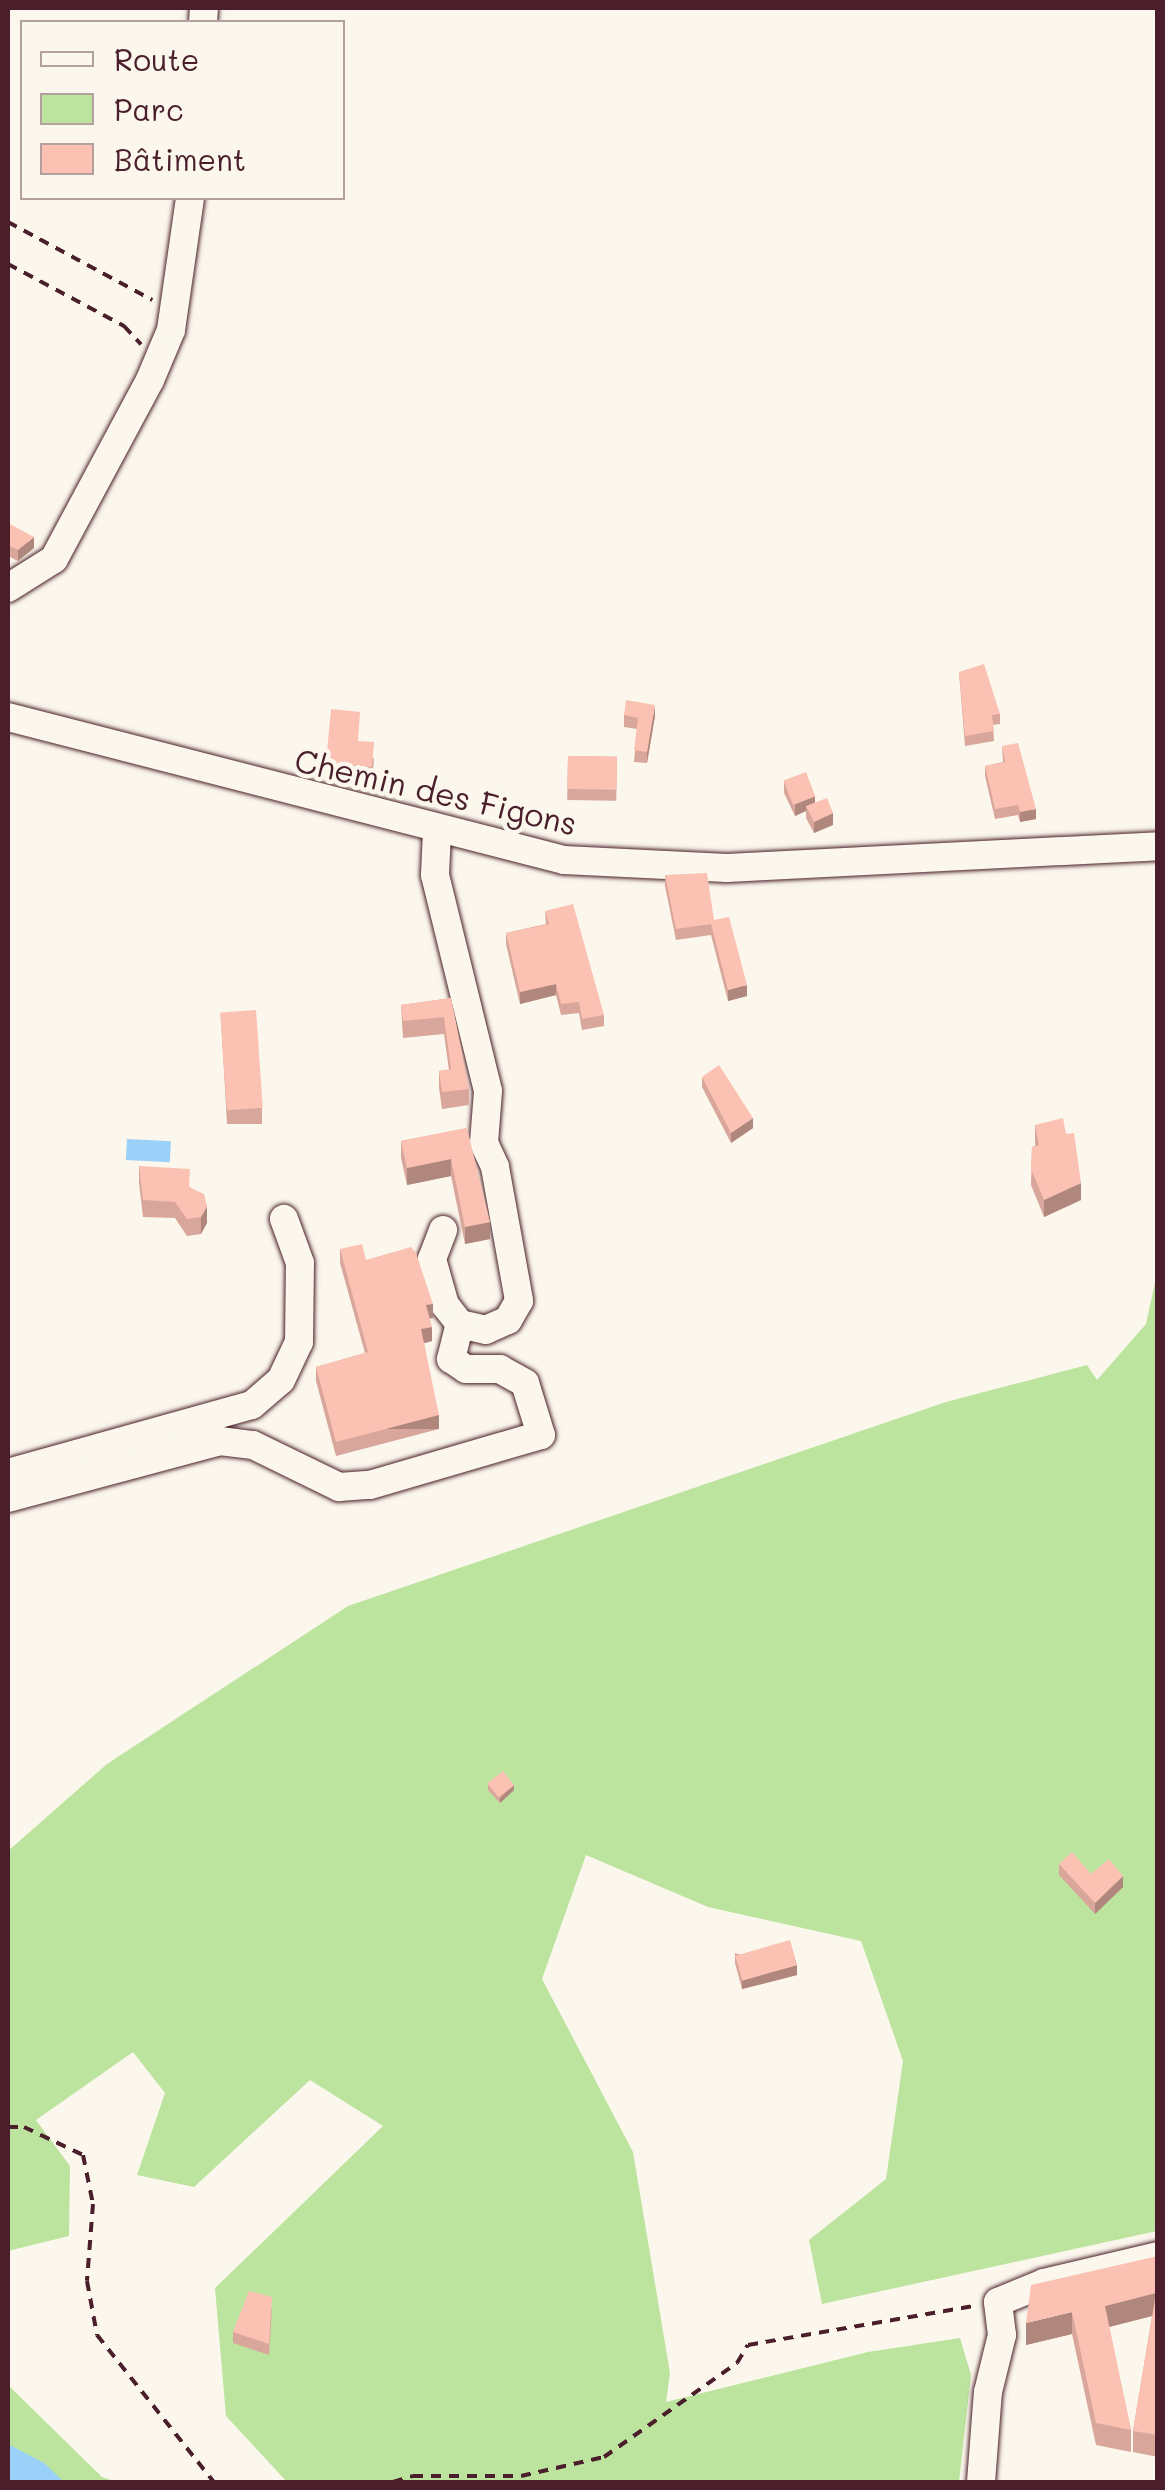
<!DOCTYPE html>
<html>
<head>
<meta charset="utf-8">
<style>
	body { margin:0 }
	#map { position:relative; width:1165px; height:2490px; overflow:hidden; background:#fbf7ec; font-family:Mali,sans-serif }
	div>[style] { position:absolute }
	.green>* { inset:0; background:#bce49f }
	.water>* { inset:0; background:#9bd0f9; transform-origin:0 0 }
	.path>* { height:4px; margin-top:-2px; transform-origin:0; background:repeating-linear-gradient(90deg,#4a1f2b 0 10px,transparent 0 18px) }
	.roads { filter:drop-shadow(0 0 2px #4a1f2b) drop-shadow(0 0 2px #4a1f2b) }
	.minor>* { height:28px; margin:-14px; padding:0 14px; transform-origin:14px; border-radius:14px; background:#fbf7ec }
	.wall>* { inset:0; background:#d8a69a; transform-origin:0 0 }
	.shaded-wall>* { inset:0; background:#b0877d; transform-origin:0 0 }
	.building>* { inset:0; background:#fbc1b3; transform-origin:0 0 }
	span { translate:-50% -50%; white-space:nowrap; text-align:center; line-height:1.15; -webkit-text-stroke:9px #fbf7ec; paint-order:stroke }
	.street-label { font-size:32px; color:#4a1f2b }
	.frame { position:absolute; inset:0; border:10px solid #4a1f2b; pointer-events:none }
	.legend { position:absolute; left:20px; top:20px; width:325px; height:180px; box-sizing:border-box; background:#fbf7ec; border:2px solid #b4a19f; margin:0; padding:12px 18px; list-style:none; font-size:30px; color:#4a1f2b }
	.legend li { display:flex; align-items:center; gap:20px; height:50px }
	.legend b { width:50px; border:2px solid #b4a19f }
</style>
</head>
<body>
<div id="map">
	<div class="green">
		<div style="clip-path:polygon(1157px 1273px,1157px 2231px,822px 2304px,809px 2240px,886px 2179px,903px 2061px,861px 1941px,708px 1907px,586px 1855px,542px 1979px,633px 2152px,670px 2373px,666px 2402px,868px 2352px,960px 2338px,971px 2375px,959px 2482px,287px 2482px,226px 2416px,215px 2288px,383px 2126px,310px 2080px,194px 2187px,137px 2175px,165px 2093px,133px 2052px,36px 2120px,70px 2166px,69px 2236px,8px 2251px,8px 1851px,107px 1764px,348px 1606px,946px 1402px,1087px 1365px,1097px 1380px,1146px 1324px)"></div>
		<div style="clip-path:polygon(8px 2385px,102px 2477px,117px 2482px,8px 2482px)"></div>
	</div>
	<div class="water">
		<div style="left:127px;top:1139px;width:44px;height:21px;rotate:3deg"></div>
		<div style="clip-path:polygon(8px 2444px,44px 2463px,64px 2482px,8px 2482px)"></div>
	</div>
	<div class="path">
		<div style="left:8px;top:222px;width:164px;rotate:28.4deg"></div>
		<div style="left:8px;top:264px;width:132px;rotate:28.1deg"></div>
		<div style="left:124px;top:326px;width:25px;rotate:47deg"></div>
		<div style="left:8px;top:2127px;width:16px"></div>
		<div style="left:24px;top:2127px;width:65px;rotate:25.4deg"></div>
		<div style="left:83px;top:2155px;width:50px;rotate:78.5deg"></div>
		<div style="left:93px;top:2204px;width:77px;rotate:94.5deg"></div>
		<div style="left:87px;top:2281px;width:55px;rotate:79.5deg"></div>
		<div style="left:97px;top:2335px;width:188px;rotate:51.5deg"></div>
		<div style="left:393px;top:2482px;width:21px;rotate:-17deg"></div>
		<div style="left:413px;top:2476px;width:108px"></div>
		<div style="left:521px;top:2476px;width:85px;rotate:-12.9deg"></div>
		<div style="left:604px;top:2457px;width:163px;rotate:-35.3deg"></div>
		<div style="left:737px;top:2363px;width:21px;rotate:-59deg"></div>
		<div style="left:748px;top:2345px;width:229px;rotate:-9.8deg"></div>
	</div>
	<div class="roads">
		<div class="minor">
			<div style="left:203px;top:22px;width:14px;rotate:-86deg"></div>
			<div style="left:8px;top:588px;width:54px;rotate:-32.2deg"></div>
			<div style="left:54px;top:559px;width:203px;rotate:-61.8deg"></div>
			<div style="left:150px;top:380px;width:54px;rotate:-67.2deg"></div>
			<div style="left:171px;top:330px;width:133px;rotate:-81.8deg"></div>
			<div style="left:8px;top:717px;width:574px;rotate:14.42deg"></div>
			<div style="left:564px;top:860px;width:163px;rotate:2.8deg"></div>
			<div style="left:727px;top:868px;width:432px;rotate:-2.9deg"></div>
			<div style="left:437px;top:831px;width:44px;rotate:92.6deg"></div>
			<div style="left:435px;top:875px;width:222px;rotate:76.2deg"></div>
			<div style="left:488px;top:1091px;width:52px;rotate:94.4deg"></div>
			<div style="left:484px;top:1143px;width:26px;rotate:65deg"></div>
			<div style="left:495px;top:1167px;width:136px;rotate:79.8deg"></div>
			<div style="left:519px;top:1301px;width:22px;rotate:120deg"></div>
			<div style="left:508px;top:1320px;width:24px;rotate:156deg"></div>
			<div style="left:486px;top:1330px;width:27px;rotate:-167deg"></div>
			<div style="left:460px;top:1324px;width:24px;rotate:-128deg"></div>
			<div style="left:445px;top:1305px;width:48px;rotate:-105.8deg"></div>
			<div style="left:432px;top:1259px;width:31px;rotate:-69deg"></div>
			<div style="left:8px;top:1473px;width:253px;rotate:-15.6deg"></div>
			<div style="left:252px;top:1405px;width:38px;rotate:-41deg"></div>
			<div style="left:281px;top:1380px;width:42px;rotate:-64.7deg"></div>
			<div style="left:299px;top:1342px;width:79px;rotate:-89.3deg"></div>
			<div style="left:300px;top:1263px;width:47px;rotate:-110deg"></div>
			<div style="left:8px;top:1498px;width:220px;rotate:-15deg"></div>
			<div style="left:220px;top:1441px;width:33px;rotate:7deg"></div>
			<div style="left:253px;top:1445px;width:96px;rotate:26deg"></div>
			<div style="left:339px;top:1487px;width:31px;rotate:-4deg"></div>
			<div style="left:370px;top:1485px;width:178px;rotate:-16.3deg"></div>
			<div style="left:541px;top:1435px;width:54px;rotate:-107.1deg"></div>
			<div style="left:525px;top:1383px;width:29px;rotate:-151deg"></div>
			<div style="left:500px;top:1369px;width:34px;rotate:180deg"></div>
			<div style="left:466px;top:1369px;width:18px;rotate:-146deg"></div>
			<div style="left:451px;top:1359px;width:36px;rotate:-76deg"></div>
			<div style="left:981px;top:2482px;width:90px;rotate:-85.6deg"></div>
			<div style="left:988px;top:2392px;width:59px;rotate:-76.2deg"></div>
			<div style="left:1002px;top:2335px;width:33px;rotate:-97deg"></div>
			<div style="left:998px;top:2302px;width:50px;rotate:-22.4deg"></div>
			<div style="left:1044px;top:2283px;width:117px;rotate:-13.3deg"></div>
		</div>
	</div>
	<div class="wall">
		<div style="clip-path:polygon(8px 523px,34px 548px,18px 561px,8px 556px)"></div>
		<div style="clip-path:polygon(959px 672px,1000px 714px,1000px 724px,993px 725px,994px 741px,965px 746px)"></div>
		<div style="clip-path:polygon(624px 715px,655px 716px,647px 763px,634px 762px,637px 729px,624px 727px)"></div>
		<div style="clip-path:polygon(359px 741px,374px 759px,372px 784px,326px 779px,326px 762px)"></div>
		<div style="clip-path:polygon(1002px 746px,1036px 819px,1020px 822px,1018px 815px,995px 819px,985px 776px,985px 766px,1003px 762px)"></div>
		<div style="left:568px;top:756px;width:49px;height:44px;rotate:1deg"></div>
		<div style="clip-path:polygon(784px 781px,815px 803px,833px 825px,814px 833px,806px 818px,806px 811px,795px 816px,784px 793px)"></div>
		<div style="clip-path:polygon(665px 875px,714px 920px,747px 996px,728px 1001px,711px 935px,676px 940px,665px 886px)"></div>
		<div style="clip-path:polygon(545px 911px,604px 1015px,604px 1026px,582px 1030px,579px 1013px,561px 1015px,556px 995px,520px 1004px,506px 944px,506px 933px,546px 924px)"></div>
		<div style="clip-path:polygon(451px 998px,469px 1089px,469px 1105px,442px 1109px,439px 1088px,439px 1071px,449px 1070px,444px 1034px,403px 1038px,401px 1005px)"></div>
		<div style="clip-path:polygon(221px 1018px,262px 1108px,262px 1124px,227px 1124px)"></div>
		<div style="clip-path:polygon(702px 1077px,753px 1128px,731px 1143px,702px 1087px)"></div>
		<div style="clip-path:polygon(1035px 1125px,1066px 1134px,1081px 1200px,1044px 1217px,1031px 1185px,1032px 1147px,1035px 1146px)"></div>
		<div style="clip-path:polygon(467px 1128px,490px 1239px,465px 1244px,451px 1176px,407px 1185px,401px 1158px,401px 1141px)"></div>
		<div style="clip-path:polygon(139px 1166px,190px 1187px,207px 1223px,201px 1234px,187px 1236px,175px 1218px,143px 1217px,139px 1183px)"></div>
		<div style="clip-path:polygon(340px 1249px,366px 1260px,433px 1318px,430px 1319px,432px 1341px,424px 1343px,439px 1429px,336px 1456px,316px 1381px,316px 1367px,365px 1353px,340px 1263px)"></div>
		<div style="clip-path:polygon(488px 1784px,514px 1790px,500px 1803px,488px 1790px)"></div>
		<div style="clip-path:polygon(1059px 1864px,1091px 1874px,1123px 1887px,1095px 1914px,1059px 1875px)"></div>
		<div style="clip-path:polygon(735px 1953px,797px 1975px,742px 1989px,735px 1963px)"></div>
		<div style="clip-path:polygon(1158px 2256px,1158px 2457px,1133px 2452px,1133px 2431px,1152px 2316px,1109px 2327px,1131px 2430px,1131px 2452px,1096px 2445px,1072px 2334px,1026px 2345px)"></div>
		<div style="clip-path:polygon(272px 2309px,269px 2355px,233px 2343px,233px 2332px)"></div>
	</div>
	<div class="shaded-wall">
		<div style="clip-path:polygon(34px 537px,34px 548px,18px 561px,18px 550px)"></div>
		<div style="clip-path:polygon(655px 705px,655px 716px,647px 763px,647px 752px)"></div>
		<div style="clip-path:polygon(815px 796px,815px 807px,806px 806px,806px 811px,795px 816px,795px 805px)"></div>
		<div style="clip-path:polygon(1036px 809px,1036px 819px,1020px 822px,1020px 812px)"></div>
		<div style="clip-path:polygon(833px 813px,833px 825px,814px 833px,814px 822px)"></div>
		<div style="clip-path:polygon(556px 984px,556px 995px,520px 1004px,520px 992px)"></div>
		<div style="clip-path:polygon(747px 985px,747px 996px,728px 1001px,728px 990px)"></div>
		<div style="clip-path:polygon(753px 1118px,753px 1128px,731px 1143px,731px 1133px)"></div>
		<div style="clip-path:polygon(451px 1159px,451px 1176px,407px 1185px,407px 1168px)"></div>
		<div style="clip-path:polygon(1081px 1183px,1081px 1200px,1044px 1217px,1044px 1200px)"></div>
		<div style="clip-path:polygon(207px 1206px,207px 1223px,201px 1234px,201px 1217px)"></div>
		<div style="clip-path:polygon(490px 1222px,490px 1239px,465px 1244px,465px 1227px)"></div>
		<div style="left:433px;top:1304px;width:14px;height:7px;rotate:90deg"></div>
		<div style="clip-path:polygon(432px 1327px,432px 1341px,421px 1344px,421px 1329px)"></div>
		<div style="left:439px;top:1415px;width:14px;height:106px;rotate:90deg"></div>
		<div style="clip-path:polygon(514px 1785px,514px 1790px,500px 1803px,500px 1798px)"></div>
		<div style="clip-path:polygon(1123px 1876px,1123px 1887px,1095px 1914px,1095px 1903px)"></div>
		<div style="clip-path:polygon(797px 1965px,797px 1975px,742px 1989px,742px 1980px)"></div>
		<div style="clip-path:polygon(1156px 2293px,1156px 2315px,1105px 2328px,1105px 2306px)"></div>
		<div style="clip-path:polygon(1072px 2312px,1072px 2334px,1026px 2345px,1026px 2323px)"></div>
	</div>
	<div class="building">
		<div style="clip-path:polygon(8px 523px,34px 537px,18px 550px,8px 545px)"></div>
		<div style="clip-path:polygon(984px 664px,1000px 714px,992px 715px,994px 731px,965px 736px,959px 672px)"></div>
		<div style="clip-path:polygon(626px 700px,655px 705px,647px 752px,634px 750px,638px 718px,624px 715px)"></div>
		<div style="clip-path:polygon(331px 709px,360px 712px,358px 741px,374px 742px,372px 767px,326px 762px)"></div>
		<div style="clip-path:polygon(1018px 743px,1036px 809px,1020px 812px,1018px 805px,995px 809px,985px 766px,1005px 762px,1002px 746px)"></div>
		<div style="left:568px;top:756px;width:49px;height:33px;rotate:1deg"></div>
		<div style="left:806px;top:772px;width:26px;height:24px;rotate:69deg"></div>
		<div style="clip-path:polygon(827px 798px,833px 813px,814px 822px,806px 806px)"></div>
		<div style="clip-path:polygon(707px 873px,714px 920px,729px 917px,747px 985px,728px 990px,711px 924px,676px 929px,665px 875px)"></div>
		<div style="clip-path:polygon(573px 904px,604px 1015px,582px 1019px,579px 1002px,561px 1004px,556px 984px,520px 992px,506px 933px,549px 924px,545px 911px)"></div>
		<div style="clip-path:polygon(451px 998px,469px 1089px,442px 1092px,439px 1071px,451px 1069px,444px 1017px,403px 1021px,401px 1005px)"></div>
		<div style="left:256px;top:1010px;width:98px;height:36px;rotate:86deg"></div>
		<div style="clip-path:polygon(719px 1065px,753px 1118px,731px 1133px,702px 1077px)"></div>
		<div style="clip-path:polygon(1063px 1118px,1066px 1134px,1074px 1133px,1081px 1183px,1044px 1200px,1031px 1169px,1032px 1147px,1039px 1145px,1035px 1125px)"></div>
		<div style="clip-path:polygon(467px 1128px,490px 1222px,465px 1227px,451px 1159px,407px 1168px,401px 1141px)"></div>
		<div style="clip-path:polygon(139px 1166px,190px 1169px,189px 1187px,204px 1194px,207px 1206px,201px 1217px,187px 1219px,175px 1202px,143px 1200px)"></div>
		<div style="clip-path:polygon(362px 1244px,366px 1260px,411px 1247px,416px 1253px,433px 1304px,426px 1305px,432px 1327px,421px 1329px,439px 1415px,336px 1442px,316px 1367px,368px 1352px,340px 1249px)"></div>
		<div style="left:503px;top:1771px;width:18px;height:20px;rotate:52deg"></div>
		<div style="clip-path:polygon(1072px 1852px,1091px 1874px,1109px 1859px,1123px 1876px,1095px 1903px,1059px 1864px)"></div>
		<div style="left:790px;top:1940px;width:26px;height:57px;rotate:74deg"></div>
		<div style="clip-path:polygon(1158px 2256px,1158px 2435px,1133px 2431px,1156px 2293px,1105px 2306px,1131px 2430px,1096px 2423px,1072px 2312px,1026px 2323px,1031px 2285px)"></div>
		<div style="clip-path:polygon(249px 2291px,272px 2297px,269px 2344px,233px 2332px)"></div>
	</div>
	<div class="street-label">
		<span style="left:436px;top:791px;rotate:13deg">Chemin des Figons</span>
	</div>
	<div class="frame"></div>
	<ul class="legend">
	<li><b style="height:12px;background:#fbf7ec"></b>Route</li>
	<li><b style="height:28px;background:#bce49f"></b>Parc</li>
	<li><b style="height:28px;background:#fbc1b3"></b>Bâtiment</li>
	</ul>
</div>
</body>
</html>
